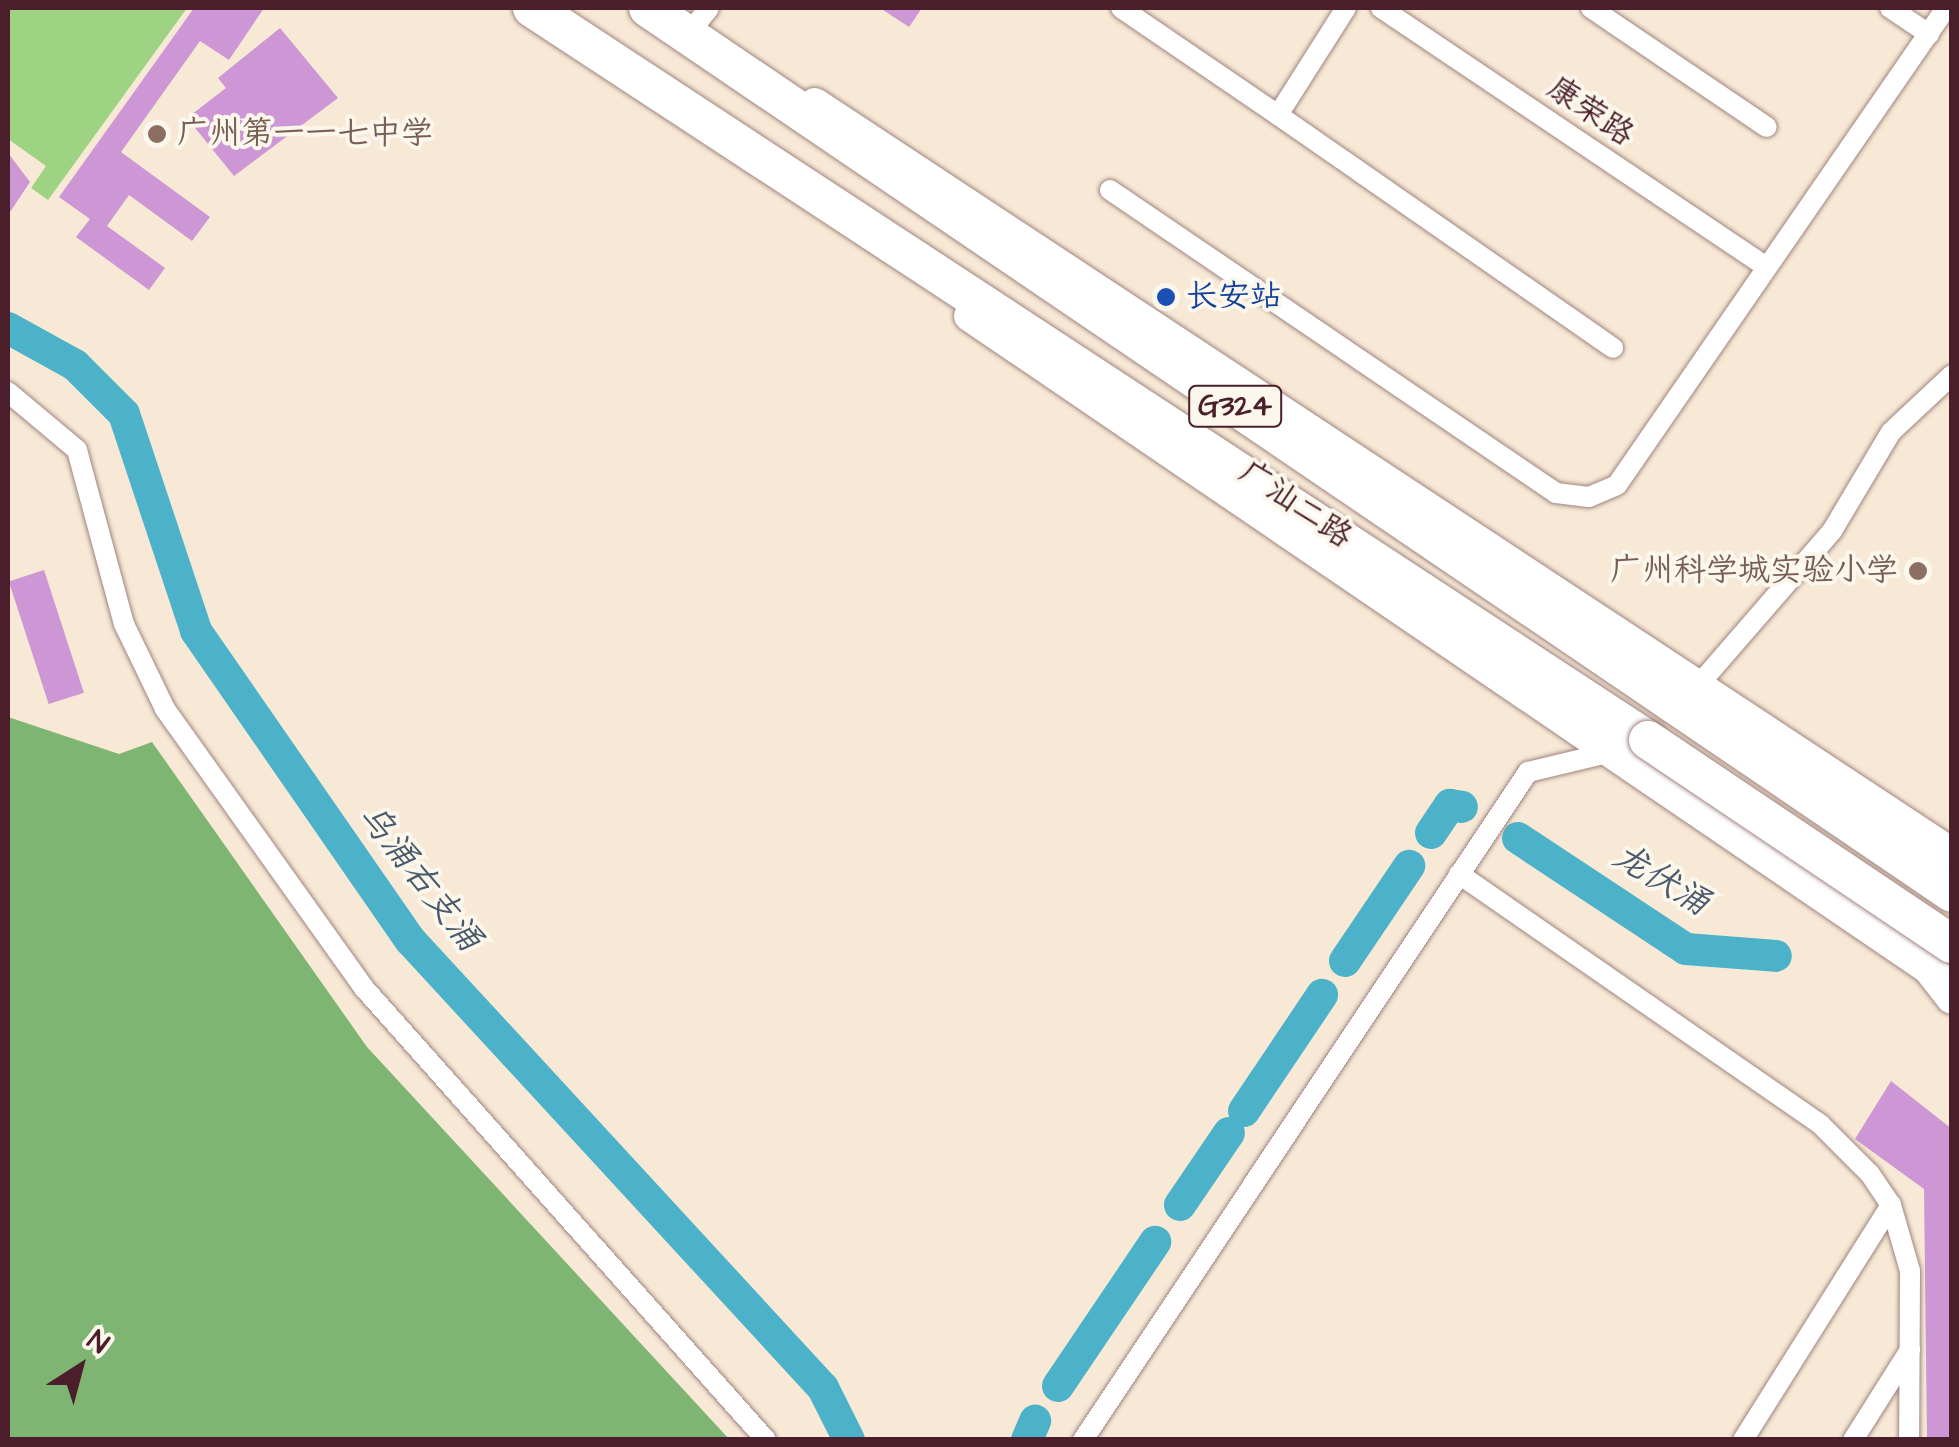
<!DOCTYPE html>
<html>
<head>
<meta charset="utf-8">
<style>
	body { margin:0 }
	#map { position:relative; width:1959px; height:1447px; overflow:hidden; background:#f7e9d5; font-family:"Architects Daughter","LXGW WenKai TC",sans-serif }
	div>[style] { position:absolute }
	.green>* { inset:0; background:#9ed384 }
	.forest>* { inset:0; background:#7eb572 }
	.river>* { height:32px; margin:-16px; padding:0 16px; transform-origin:16px; border-radius:16px; background:#4bb2c9 }
	.building>* { inset:0; background:#cc97d4; transform-origin:0 0 }
	.roads { filter:drop-shadow(0 0 2px #a08480) drop-shadow(0 0 2px #a08480) }
	.street>* { height:20px; margin:-10px; padding:0 10px; transform-origin:10px; border-radius:10px; background:#fff }
	.secondary>* { height:30px; margin:-15px; padding:0 15px; transform-origin:15px; border-radius:15px; background:#fff }
	.primary>* { height:32px; margin:-16px; padding:0 16px; transform-origin:16px; border-radius:16px; background:#fff }
	.highway>* { height:38px; margin:-19px; padding:0 19px; transform-origin:19px; border-radius:19px; background:#fff }
	.bridges { filter:drop-shadow(0 0 2px #a08480) drop-shadow(0 0 2px #a08480) }
	.highway-bridge>* { height:38px; margin:-19px; padding:0 19px; transform-origin:19px; border-radius:19px; background:#fff }
	.dots>* { width:28px; height:28px; translate:-50% -50%; box-sizing:border-box; border:5px solid #fbf7ec; border-radius:50% }
	span { translate:-50% -50%; white-space:nowrap; text-align:center; line-height:1.15; -webkit-text-stroke:8px #fbf7ec; paint-order:stroke }
	.shield-label span { padding:2px 8px; background:#fbf7ec; border:2px solid; border-radius:8px; -webkit-text-stroke-width:0 }
	.shield-label { font-size:30px; color:#4a1f2b; font-weight:700 }
	.street-label { font-size:32px; color:#4a1f2b }
	.education-label { font-size:32px; color:#785e54 }
	.left { translate:0 -50%; text-align:left }
	.right { translate:-100% -50%; text-align:right }
	.transit-label { font-size:32px; color:#164399 }
	.water-label { font-size:35px; color:#4a5a6a; font-style:italic }
	.frame { position:absolute; inset:0; border:10px solid #4a1f2b; pointer-events:none }
	.north { position:absolute; left:30px; top:1317px; width:100px; height:100px; -webkit-text-stroke:8px #fbf7ec; paint-order:stroke; rotate:36deg; font-size:28px; font-weight:700; line-height:40px; text-align:center; color:#4a1f2b }
	.north::after { content:''; display:block; margin:auto; width:35px; height:45px; background:#4a1f2b; clip-path:polygon(50% 0,100% 100%,50% 72%,0 100%) }
</style>
</head>
<body>
<div id="map">
	<div class="green">
		<div style="clip-path:polygon(8px 8px,187px 8px,48px 200px,31px 188px,46px 166px,8px 139px)"></div>
	</div>
	<div class="forest">
		<div style="clip-path:polygon(8px 717px,119px 754px,152px 742px,367px 1047px,729px 1439px,8px 1439px)"></div>
	</div>
	<div class="river">
		<div style="left:8px;top:328px;width:77px;rotate:28.9deg"></div>
		<div style="left:75px;top:365px;width:69px;rotate:45deg"></div>
		<div style="left:124px;top:414px;width:229px;rotate:71.6deg"></div>
		<div style="left:196px;top:631px;width:377px;rotate:55.3deg"></div>
		<div style="left:411px;top:941px;width:608px;rotate:47.33deg"></div>
		<div style="left:823px;top:1388px;width:58px;rotate:63.4deg"></div>
		<div style="left:1431px;top:833px;width:34px;rotate:-56deg"></div>
		<div style="left:1450px;top:805px;width:12px;rotate:9deg"></div>
		<div style="left:1518px;top:838px;width:201px;rotate:33.5deg"></div>
		<div style="left:1686px;top:949px;width:90px;rotate:4.4deg"></div>
		<div style="left:1345px;top:961px;width:115px;rotate:-56deg"></div>
		<div style="left:1244px;top:1111px;width:140px;rotate:-56.1deg"></div>
		<div style="left:1180px;top:1205px;width:87px;rotate:-55.8deg"></div>
		<div style="left:1058px;top:1386px;width:174px;rotate:-56deg"></div>
		<div style="left:1027px;top:1440px;width:21px;rotate:-67deg"></div>
	</div>
	<div class="building">
		<div style="clip-path:polygon(194px 8px,264px 8px,229px 60px,200px 41px,121px 152px,210px 217px,192px 241px,129px 195px,107px 226px,165px 268px,149px 290px,76px 237px,90px 219px,59px 197px)"></div>
		<div style="clip-path:polygon(880px 8px,922px 8px,909px 27px)"></div>
		<div style="clip-path:polygon(280px 28px,338px 98px,234px 176px,187px 118px,226px 88px,218px 78px)"></div>
		<div style="clip-path:polygon(8px 153px,30px 182px,8px 215px)"></div>
		<div style="left:44px;top:570px;width:129px;height:37px;rotate:72deg"></div>
		<div style="clip-path:polygon(1891px 1081px,1952px 1129px,1952px 1440px,1927px 1440px,1924px 1189px,1855px 1139px)"></div>
	</div>
	<div class="roads">
		<div class="street">
			<div style="left:1121px;top:8px;width:190px;rotate:34.3deg"></div>
			<div style="left:1278px;top:115px;width:127px;rotate:-57.6deg"></div>
			<div style="left:1381px;top:8px;width:463px;rotate:33.9deg"></div>
			<div style="left:1591px;top:8px;width:212px;rotate:34.1deg"></div>
			<div style="left:1890px;top:8px;width:47px;rotate:33.7deg"></div>
			<div style="left:688px;top:34px;width:33px;rotate:-51deg"></div>
			<div style="left:1278px;top:115px;width:408px;rotate:34.8deg"></div>
			<div style="left:1110px;top:190px;width:539px;rotate:34.19deg"></div>
			<div style="left:1556px;top:493px;width:33px;rotate:7deg"></div>
			<div style="left:1589px;top:497px;width:30px;rotate:-23deg"></div>
			<div style="left:1617px;top:485px;width:579px;rotate:-55.4deg"></div>
			<div style="left:8px;top:392px;width:90px;rotate:40deg"></div>
			<div style="left:77px;top:450px;width:180px;rotate:74.9deg"></div>
			<div style="left:124px;top:624px;width:94px;rotate:64.2deg"></div>
			<div style="left:165px;top:709px;width:343px;rotate:54.5deg"></div>
			<div style="left:364px;top:988px;width:605px;rotate:48.35deg"></div>
			<div style="left:1696px;top:688px;width:208px;rotate:-49.1deg"></div>
			<div style="left:1832px;top:531px;width:115px;rotate:-59.2deg"></div>
			<div style="left:1891px;top:432px;width:83px;rotate:-43.1deg"></div>
			<div style="left:1459px;top:874px;width:439px;rotate:34.7deg"></div>
			<div style="left:1820px;top:1124px;width:71px;rotate:45deg"></div>
			<div style="left:1870px;top:1174px;width:37px;rotate:56deg"></div>
			<div style="left:1891px;top:1205px;width:69px;rotate:73.9deg"></div>
			<div style="left:1910px;top:1271px;width:169px;rotate:90.3deg"></div>
			<div style="left:1083px;top:1440px;width:803px;rotate:-56.33deg"></div>
			<div style="left:1528px;top:772px;width:85px;rotate:-13.5deg"></div>
			<div style="left:1743px;top:1440px;width:278px;rotate:-57.8deg"></div>
			<div style="left:1853px;top:1440px;width:107px;rotate:-57.7deg"></div>
		</div>
		<div class="secondary">
			<div style="left:815px;top:103px;width:1362px;rotate:33.41deg"></div>
			<div style="left:969px;top:316px;width:1189px;rotate:34.24deg"></div>
		</div>
		<div class="primary">
			<div style="left:1931px;top:971px;width:34px;rotate:52deg"></div>
		</div>
		<div class="highway">
			<div style="left:532px;top:8px;width:1335px;rotate:33.26deg"></div>
			<div style="left:648px;top:8px;width:1576px;rotate:34.16deg"></div>
		</div>
	</div>
	<div class="bridges">
		<div class="highway-bridge">
			<div style="left:1648px;top:740px;width:366px;rotate:33.9deg"></div>
		</div>
	</div>
	<div class="dots">
		<div style="left:157px;top:134px;background:#8d6e63"></div>
		<div style="left:1166px;top:297px;background:#1a4fb4"></div>
		<div style="left:1918px;top:571px;background:#8d6e63"></div>
	</div>
	<div class="shield-label">
		<span style="left:1235px;top:406px">G324</span>
	</div>
	<div class="street-label">
		<span style="left:1590px;top:112px;rotate:34deg">康荣路</span>
		<span style="left:1295px;top:505px;rotate:34deg">广汕二路</span>
	</div>
	<div class="education-label">
		<span class="left" style="left:177px;top:134px">广州第一一七中学</span>
		<span class="right" style="left:1898px;top:571px">广州科学城实验小学</span>
	</div>
	<div class="transit-label">
		<span class="left" style="left:1186px;top:297px">长安站</span>
	</div>
	<div class="water-label">
		<span style="left:420px;top:878px;rotate:52deg">乌涌右支涌</span>
		<span style="left:1661px;top:880px;rotate:31deg">龙伏涌</span>
	</div>
	<div class="frame"></div>
	<div class="north">N</div>
</div>
</body>
</html>
